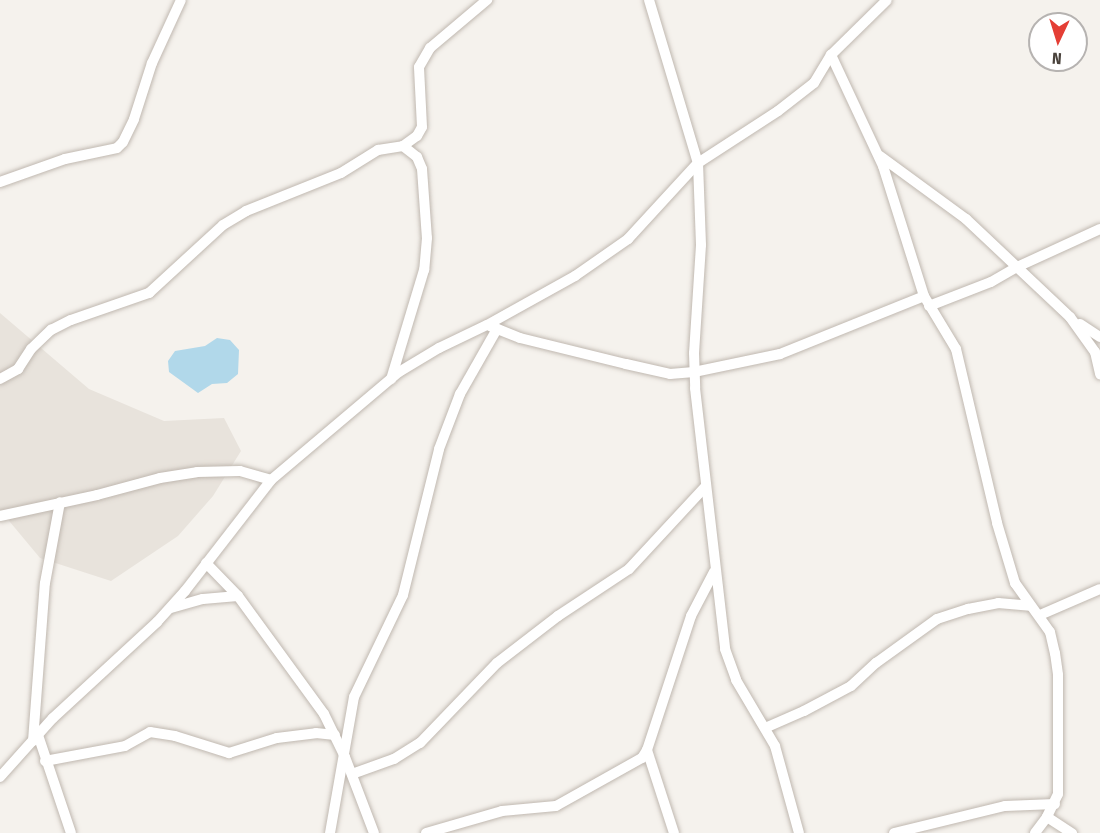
<!DOCTYPE html>
<html>
<head>
<meta charset="utf-8">
<style>
	body { margin:0 }
	#map { position:relative; width:1100px; height:833px; overflow:hidden; background:#f5f2ed; font-family:"Fira Sans Condensed",sans-serif }
	div>[style] { position:absolute }
	.residential>* { inset:0; background:#e8e3dc }
	.water>* { inset:0; background:#b1d8ea }
	.roads { filter:drop-shadow(0 0 2px #c0b8b0) drop-shadow(0 0 2px #c0b8b0) }
	.minor>* { height:10px; margin:-5px; padding:0 5px; transform-origin:5px; border-radius:5px; background:#fff }
	span { translate:-50% -50%; white-space:nowrap; text-align:center; line-height:1.15; -webkit-text-stroke:6px #fff; paint-order:stroke }
	.north { position:absolute; left:1028px; top:12px; width:60px; height:60px; box-sizing:border-box; background:#fff; border:2px solid #b6b3b1; border-radius:50%; rotate:184deg; font-size:16px; font-weight:700; line-height:24px; text-align:center; color:#49423b }
	.north::after { content:''; display:block; margin:auto; width:21px; height:27px; background:#e43e35; clip-path:polygon(50% 0,100% 100%,50% 72%,0 100%) }
</style>
</head>
<body>
<div id="map">
	<div class="residential">
		<div style="clip-path:polygon(0 313px,89px 389px,164px 421px,224px 418px,241px 451px,213px 496px,178px 536px,111px 581px,40px 558px,0 510px)"></div>
	</div>
	<div class="water">
		<div style="clip-path:polygon(217px 338px,230px 340px,239px 350px,238px 374px,227px 383px,212px 384px,198px 393px,169px 372px,168px 361px,175px 351px,205px 346px)"></div>
	</div>
	<div class="roads">
		<div class="minor">
			<div style="left:649px;top:0;width:170px;rotate:73.3deg"></div>
			<div style="left:698px;top:163px;width:82px;rotate:87.9deg"></div>
			<div style="left:701px;top:245px;width:108px;rotate:93.7deg"></div>
			<div style="left:694px;top:353px;width:35px;rotate:88deg"></div>
			<div style="left:695px;top:388px;width:263px;rotate:83.4deg"></div>
			<div style="left:725px;top:649px;width:33px;rotate:70deg"></div>
			<div style="left:736px;top:680px;width:77px;rotate:59.4deg"></div>
			<div style="left:775px;top:746px;width:90px;rotate:74.6deg"></div>
			<div style="left:831px;top:55px;width:123px;rotate:64.9deg"></div>
			<div style="left:883px;top:166px;width:136px;rotate:72.5deg"></div>
			<div style="left:924px;top:296px;width:62px;rotate:58.9deg"></div>
			<div style="left:956px;top:349px;width:179px;rotate:76.7deg"></div>
			<div style="left:997px;top:523px;width:63px;rotate:73.3deg"></div>
			<div style="left:1015px;top:583px;width:60px;rotate:54.5deg"></div>
			<div style="left:1050px;top:632px;width:22px;rotate:77deg"></div>
			<div style="left:1055px;top:653px;width:22px;rotate:82deg"></div>
			<div style="left:1058px;top:675px;width:119px;rotate:90deg"></div>
			<div style="left:1058px;top:794px;width:25px;rotate:116deg"></div>
			<div style="left:1047px;top:817px;width:20px;rotate:127deg"></div>
			<div style="left:403px;top:146px;width:17px;rotate:-36deg"></div>
			<div style="left:417px;top:136px;width:10px;rotate:-61deg"></div>
			<div style="left:422px;top:127px;width:60px;rotate:-92.9deg"></div>
			<div style="left:419px;top:67px;width:22px;rotate:-60deg"></div>
			<div style="left:430px;top:48px;width:75px;rotate:-40.1deg"></div>
			<div style="left:880px;top:156px;width:107px;rotate:36.2deg"></div>
			<div style="left:966px;top:219px;width:143px;rotate:43.3deg"></div>
			<div style="left:1070px;top:317px;width:43px;rotate:54.5deg"></div>
			<div style="left:1095px;top:352px;width:23px;rotate:77deg"></div>
			<div style="left:0;top:182px;width:69px;rotate:-19.5deg"></div>
			<div style="left:65px;top:159px;width:53px;rotate:-11.9deg"></div>
			<div style="left:117px;top:148px;width:8px;rotate:-45deg"></div>
			<div style="left:123px;top:142px;width:25px;rotate:-64deg"></div>
			<div style="left:134px;top:119px;width:59px;rotate:-72.2deg"></div>
			<div style="left:152px;top:63px;width:69px;rotate:-65.3deg"></div>
			<div style="left:929px;top:306px;width:66px;rotate:-21.2deg"></div>
			<div style="left:991px;top:282px;width:30px;rotate:-30deg"></div>
			<div style="left:1017px;top:267px;width:91px;rotate:-24.6deg"></div>
			<div style="left:1080px;top:324px;width:24px;rotate:33deg"></div>
			<div style="left:490px;top:326px;width:32px;rotate:22deg"></div>
			<div style="left:520px;top:338px;width:109px;rotate:13.8deg"></div>
			<div style="left:626px;top:364px;width:45px;rotate:12.8deg"></div>
			<div style="left:670px;top:374px;width:24px;rotate:-5deg"></div>
			<div style="left:694px;top:372px;width:88px;rotate:-11.8deg"></div>
			<div style="left:780px;top:354px;width:155px;rotate:-21.9deg"></div>
			<div style="left:0;top:379px;width:21px;rotate:-29deg"></div>
			<div style="left:18px;top:369px;width:24px;rotate:-57deg"></div>
			<div style="left:31px;top:349px;width:28px;rotate:-44deg"></div>
			<div style="left:51px;top:330px;width:22px;rotate:-27deg"></div>
			<div style="left:71px;top:320px;width:83px;rotate:-19.1deg"></div>
			<div style="left:149px;top:293px;width:100px;rotate:-42.6deg"></div>
			<div style="left:223px;top:225px;width:27px;rotate:-31deg"></div>
			<div style="left:246px;top:211px;width:102px;rotate:-21.8deg"></div>
			<div style="left:341px;top:173px;width:44px;rotate:-31.9deg"></div>
			<div style="left:378px;top:150px;width:25px;rotate:-9deg"></div>
			<div style="left:403px;top:146px;width:18px;rotate:38deg"></div>
			<div style="left:417px;top:157px;width:13px;rotate:67deg"></div>
			<div style="left:422px;top:169px;width:69px;rotate:85.9deg"></div>
			<div style="left:427px;top:238px;width:32px;rotate:95deg"></div>
			<div style="left:424px;top:270px;width:114px;rotate:106.8deg"></div>
			<div style="left:0;top:516px;width:99px;rotate:-12.2deg"></div>
			<div style="left:97px;top:495px;width:65px;rotate:-15.1deg"></div>
			<div style="left:160px;top:478px;width:37px;rotate:-9deg"></div>
			<div style="left:197px;top:472px;width:43px;rotate:-1.3deg"></div>
			<div style="left:240px;top:471px;width:32px;rotate:16deg"></div>
			<div style="left:206px;top:563px;width:46px;rotate:45.9deg"></div>
			<div style="left:238px;top:596px;width:146px;rotate:53.9deg"></div>
			<div style="left:324px;top:714px;width:48px;rotate:64deg"></div>
			<div style="left:345px;top:757px;width:81px;rotate:69.1deg"></div>
			<div style="left:171px;top:608px;width:33px;rotate:-16deg"></div>
			<div style="left:203px;top:599px;width:35px;rotate:-5deg"></div>
			<div style="left:1040px;top:615px;width:65px;rotate:-23.4deg"></div>
			<div style="left:765px;top:728px;width:43px;rotate:-23.6deg"></div>
			<div style="left:804px;top:711px;width:53px;rotate:-28deg"></div>
			<div style="left:851px;top:686px;width:34px;rotate:-43deg"></div>
			<div style="left:876px;top:663px;width:75px;rotate:-35.8deg"></div>
			<div style="left:937px;top:619px;width:33px;rotate:-18deg"></div>
			<div style="left:968px;top:609px;width:31px;rotate:-11deg"></div>
			<div style="left:998px;top:603px;width:32px;rotate:5deg"></div>
			<div style="left:38px;top:735px;width:103px;rotate:71.4deg"></div>
			<div style="left:33px;top:741px;width:158px;rotate:-85.7deg"></div>
			<div style="left:45px;top:583px;width:82px;rotate:-79.5deg"></div>
			<div style="left:647px;top:750px;width:87px;rotate:72deg"></div>
			<div style="left:45px;top:761px;width:81px;rotate:-10.6deg"></div>
			<div style="left:125px;top:746px;width:29px;rotate:-29deg"></div>
			<div style="left:150px;top:732px;width:25px;rotate:9deg"></div>
			<div style="left:175px;top:736px;width:57px;rotate:17.5deg"></div>
			<div style="left:229px;top:753px;width:50px;rotate:-17.4deg"></div>
			<div style="left:277px;top:738px;width:39px;rotate:-7deg"></div>
			<div style="left:316px;top:733px;width:19px;rotate:6deg"></div>
			<div style="left:352px;top:774px;width:45px;rotate:-19.7deg"></div>
			<div style="left:394px;top:759px;width:31px;rotate:-32deg"></div>
			<div style="left:420px;top:743px;width:111px;rotate:-46.1deg"></div>
			<div style="left:497px;top:663px;width:77px;rotate:-37.6deg"></div>
			<div style="left:558px;top:616px;width:85px;rotate:-33.5deg"></div>
			<div style="left:629px;top:569px;width:112px;rotate:-47.2deg"></div>
			<div style="left:0;top:777px;width:79px;rotate:-48.1deg"></div>
			<div style="left:53px;top:718px;width:142px;rotate:-42.7deg"></div>
			<div style="left:157px;top:622px;width:42px;rotate:-47.9deg"></div>
			<div style="left:185px;top:591px;width:140px;rotate:-52.2deg"></div>
			<div style="left:271px;top:480px;width:167px;rotate:-40.2deg"></div>
			<div style="left:399px;top:372px;width:47px;rotate:-31deg"></div>
			<div style="left:439px;top:348px;width:53px;rotate:-25.6deg"></div>
			<div style="left:487px;top:325px;width:101px;rotate:-29.1deg"></div>
			<div style="left:575px;top:276px;width:65px;rotate:-34.9deg"></div>
			<div style="left:628px;top:239px;width:103px;rotate:-47.4deg"></div>
			<div style="left:698px;top:163px;width:95px;rotate:-33deg"></div>
			<div style="left:778px;top:111px;width:46px;rotate:-37.9deg"></div>
			<div style="left:814px;top:83px;width:33px;rotate:-59deg"></div>
			<div style="left:831px;top:55px;width:78px;rotate:-44.5deg"></div>
			<div style="left:1047px;top:817px;width:30px;rotate:33deg"></div>
			<div style="left:330px;top:833px;width:138px;rotate:-80deg"></div>
			<div style="left:354px;top:697px;width:113px;rotate:-64.3deg"></div>
			<div style="left:403px;top:595px;width:150px;rotate:-76.1deg"></div>
			<div style="left:439px;top:449px;width:59px;rotate:-69.1deg"></div>
			<div style="left:460px;top:394px;width:75px;rotate:-60.4deg"></div>
			<div style="left:426px;top:833px;width:79px;rotate:-16.1deg"></div>
			<div style="left:502px;top:811px;width:54px;rotate:-5.3deg"></div>
			<div style="left:556px;top:806px;width:98px;rotate:-29.2deg"></div>
			<div style="left:642px;top:758px;width:9px;rotate:-58deg"></div>
			<div style="left:647px;top:750px;width:141px;rotate:-71.8deg"></div>
			<div style="left:691px;top:616px;width:50px;rotate:-62.4deg"></div>
			<div style="left:894px;top:833px;width:114px;rotate:-13.7deg"></div>
			<div style="left:1005px;top:806px;width:50px;rotate:-2.3deg"></div>
		</div>
	</div>
	<div class="north">N</div>
</div>
</body>
</html>
